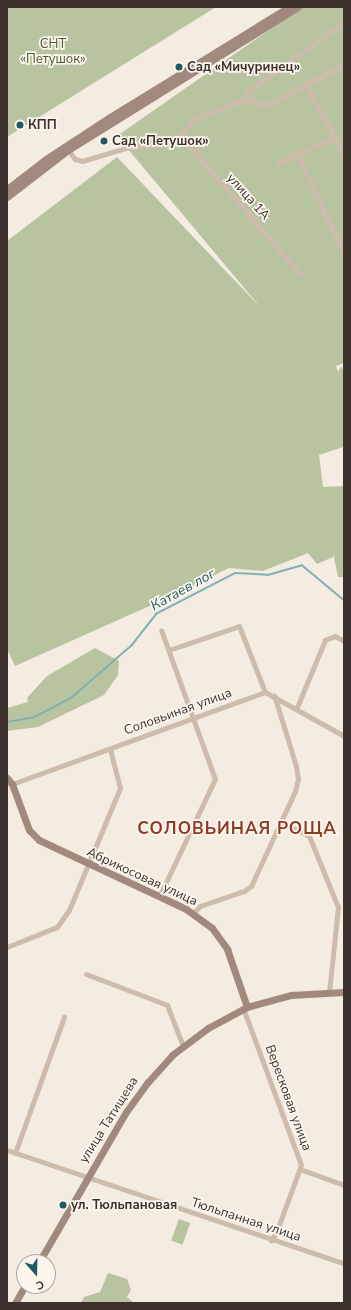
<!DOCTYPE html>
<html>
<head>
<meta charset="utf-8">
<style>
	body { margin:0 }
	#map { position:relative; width:351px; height:1310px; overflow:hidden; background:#f4ebe1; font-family:"Nunito Sans",sans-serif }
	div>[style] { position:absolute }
	.green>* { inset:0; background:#b8c4a0; transform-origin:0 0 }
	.stream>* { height:1.5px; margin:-0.75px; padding:0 0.75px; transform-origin:0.75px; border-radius:0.75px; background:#7fb0b2 }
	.street>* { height:5px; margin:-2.5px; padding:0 2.5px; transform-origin:2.5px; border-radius:2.5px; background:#cdbbac }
	.secondary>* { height:7px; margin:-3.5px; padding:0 3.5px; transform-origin:3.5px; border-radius:3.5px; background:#a18a7d }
	.dots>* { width:11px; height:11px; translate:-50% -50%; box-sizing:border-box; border:2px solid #fbf5ee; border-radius:50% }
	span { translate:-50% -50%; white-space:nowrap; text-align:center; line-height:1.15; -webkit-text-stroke:3.5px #fbf5ee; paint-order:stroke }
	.park-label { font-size:13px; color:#4a5a2e }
	.poi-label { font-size:13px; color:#3b302b; font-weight:700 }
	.left { translate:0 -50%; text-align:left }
	.street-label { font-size:13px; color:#3b302b }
	.water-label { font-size:14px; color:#1f5a5e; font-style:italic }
	.district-label { font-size:17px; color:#8c3b22; font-weight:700; letter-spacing:1px }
	.frame { position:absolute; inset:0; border:8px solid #3b302b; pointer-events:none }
	.north { position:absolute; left:16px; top:1254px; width:40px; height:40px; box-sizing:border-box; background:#fbf5ee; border:1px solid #aea6a0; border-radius:50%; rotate:160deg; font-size:11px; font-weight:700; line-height:16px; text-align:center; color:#3b302b }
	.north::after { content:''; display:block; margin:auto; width:14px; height:18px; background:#1f5a5e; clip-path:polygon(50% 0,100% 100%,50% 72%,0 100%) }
</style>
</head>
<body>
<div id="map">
	<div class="green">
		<div style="clip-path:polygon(7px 7px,216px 7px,7px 137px)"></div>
		<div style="clip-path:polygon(302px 7px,344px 7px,344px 363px,336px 366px,338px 372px,341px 366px,344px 373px,344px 451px,343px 447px,319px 455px,323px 487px,344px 486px,344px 577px,338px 577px,333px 553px,333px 557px,317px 564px,308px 553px,263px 571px,229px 568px,163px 600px,15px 666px,7px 649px,7px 241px,117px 157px,261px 308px,117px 136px)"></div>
		<div style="clip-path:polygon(95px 648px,119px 661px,118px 675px,104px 695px,38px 727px,7px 731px,7px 708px,28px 702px,27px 698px,47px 676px)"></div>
		<div style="left:179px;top:1219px;width:12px;height:23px;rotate:20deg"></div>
		<div style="clip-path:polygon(108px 1273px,127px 1279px,131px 1290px,127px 1297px,134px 1303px,81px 1303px,84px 1297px,100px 1292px)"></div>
	</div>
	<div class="stream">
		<div style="left:7px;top:722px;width:28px;rotate:-10deg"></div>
		<div style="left:35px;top:717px;width:41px;rotate:-27.8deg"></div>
		<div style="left:71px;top:698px;width:81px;rotate:-41deg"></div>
		<div style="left:132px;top:645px;width:39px;rotate:-52deg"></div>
		<div style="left:156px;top:614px;width:89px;rotate:-27.4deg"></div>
		<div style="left:235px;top:573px;width:33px;rotate:3deg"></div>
		<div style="left:268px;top:575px;width:35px;rotate:-16deg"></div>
		<div style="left:302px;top:565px;width:55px;rotate:39.8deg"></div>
	</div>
	<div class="street">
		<div style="left:344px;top:22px;width:122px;rotate:144deg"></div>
		<div style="left:245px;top:94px;width:6px;rotate:51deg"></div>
		<div style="left:249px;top:99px;width:11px;rotate:27deg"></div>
		<div style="left:259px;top:104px;width:11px"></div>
		<div style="left:270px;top:104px;width:84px;rotate:-27.8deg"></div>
		<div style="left:306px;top:85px;width:81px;rotate:61.8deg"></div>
		<div style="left:180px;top:135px;width:185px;rotate:49.2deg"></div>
		<div style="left:335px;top:137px;width:42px;rotate:155.9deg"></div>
		<div style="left:297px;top:154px;width:110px;rotate:64.6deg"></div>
		<div style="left:68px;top:150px;width:11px;rotate:52deg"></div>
		<div style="left:75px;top:159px;width:7px;rotate:16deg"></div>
		<div style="left:82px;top:161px;width:46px;rotate:-16.5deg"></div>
		<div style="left:126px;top:148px;width:38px;rotate:-7deg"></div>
		<div style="left:164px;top:143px;width:18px;rotate:-27deg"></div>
		<div style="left:180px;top:135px;width:23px;rotate:-49deg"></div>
		<div style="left:195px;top:118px;width:57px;rotate:-19.4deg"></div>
		<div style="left:278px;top:164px;width:21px;rotate:-28deg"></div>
		<div style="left:169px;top:650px;width:74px;rotate:-18.9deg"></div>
		<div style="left:239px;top:626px;width:71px;rotate:68.5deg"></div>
		<div style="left:297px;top:707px;width:73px;rotate:-67.3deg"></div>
		<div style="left:325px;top:640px;width:11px;rotate:-22deg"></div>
		<div style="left:335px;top:636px;width:10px;rotate:29deg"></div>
		<div style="left:12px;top:784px;width:269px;rotate:-20deg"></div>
		<div style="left:265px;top:692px;width:90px;rotate:29.1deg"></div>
		<div style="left:281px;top:823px;width:31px;rotate:25deg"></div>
		<div style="left:309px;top:836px;width:77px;rotate:67.8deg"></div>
		<div style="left:338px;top:907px;width:85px;rotate:96deg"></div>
		<div style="left:159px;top:897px;width:131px;rotate:-64.6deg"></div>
		<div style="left:215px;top:779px;width:158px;rotate:-109.9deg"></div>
		<div style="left:193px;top:913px;width:10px;rotate:-45deg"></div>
		<div style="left:200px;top:906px;width:46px;rotate:-18.8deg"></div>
		<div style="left:244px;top:891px;width:9px;rotate:-36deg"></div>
		<div style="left:251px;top:886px;width:105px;rotate:-65.1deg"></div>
		<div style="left:295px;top:791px;width:12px;rotate:-76deg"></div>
		<div style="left:298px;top:779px;width:13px;rotate:-99deg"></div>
		<div style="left:296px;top:766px;width:74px;rotate:-107.2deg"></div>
		<div style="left:7px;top:947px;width:54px;rotate:-21.8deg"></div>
		<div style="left:57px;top:927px;width:21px;rotate:-55deg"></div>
		<div style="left:69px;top:910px;width:132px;rotate:-67.3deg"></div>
		<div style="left:120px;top:788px;width:40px;rotate:-104.4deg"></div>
		<div style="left:86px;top:974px;width:87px;rotate:20.9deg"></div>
		<div style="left:167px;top:1005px;width:44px;rotate:68.7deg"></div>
		<div style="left:243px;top:1008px;width:167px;rotate:69.7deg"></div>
		<div style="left:301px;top:1165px;width:72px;rotate:110.2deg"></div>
		<div style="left:276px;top:1233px;width:9px;rotate:126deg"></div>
		<div style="left:7px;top:1150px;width:354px;rotate:18.6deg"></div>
		<div style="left:15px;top:1153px;width:145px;rotate:-70.2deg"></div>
		<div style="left:300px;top:1169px;width:47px;rotate:20deg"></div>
	</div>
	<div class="secondary">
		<div style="left:7px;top:189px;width:49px;rotate:-37.6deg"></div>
		<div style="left:46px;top:159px;width:77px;rotate:-33.3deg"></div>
		<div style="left:110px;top:117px;width:210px;rotate:-31.6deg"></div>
		<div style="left:7px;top:197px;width:77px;rotate:-37.6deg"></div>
		<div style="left:68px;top:150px;width:271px;rotate:-31.9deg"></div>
		<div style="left:7px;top:778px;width:8px;rotate:50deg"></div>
		<div style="left:12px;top:784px;width:49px;rotate:69.7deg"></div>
		<div style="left:29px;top:830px;width:14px;rotate:45deg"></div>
		<div style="left:39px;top:840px;width:162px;rotate:25.1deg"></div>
		<div style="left:186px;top:909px;width:32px;rotate:36deg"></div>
		<div style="left:212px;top:928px;width:26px;rotate:54deg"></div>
		<div style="left:227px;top:949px;width:61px;rotate:71deg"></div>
		<div style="left:39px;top:1262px;width:173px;rotate:-59.9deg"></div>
		<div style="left:126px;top:1112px;width:37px;rotate:-54deg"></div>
		<div style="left:148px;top:1082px;width:36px;rotate:-48deg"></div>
		<div style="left:172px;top:1055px;width:45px;rotate:-36.9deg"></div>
		<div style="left:208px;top:1028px;width:44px;rotate:-28.3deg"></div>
		<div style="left:247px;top:1007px;width:46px;rotate:-15.3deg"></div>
		<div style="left:291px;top:995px;width:53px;rotate:-3.2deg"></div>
		<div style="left:15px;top:1303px;width:20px;rotate:-60deg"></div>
	</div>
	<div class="dots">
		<div style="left:179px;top:67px;background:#1f5a5e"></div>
		<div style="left:20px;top:125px;background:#1f5a5e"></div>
		<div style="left:104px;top:141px;background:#1f5a5e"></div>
		<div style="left:63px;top:1205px;background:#1f5a5e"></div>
	</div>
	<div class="park-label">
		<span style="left:53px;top:52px">СНТ<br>«Петушок»</span>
	</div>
	<div class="poi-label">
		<span class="left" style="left:187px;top:67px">Сад «Мичуринец»</span>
		<span class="left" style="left:28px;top:125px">КПП</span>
		<span class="left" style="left:112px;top:141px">Сад «Петушок»</span>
		<span class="left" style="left:71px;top:1205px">ул. Тюльпановая</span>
	</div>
	<div class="street-label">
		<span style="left:248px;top:197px;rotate:48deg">улица 1А</span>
		<span style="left:178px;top:712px;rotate:-20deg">Соловьиная улица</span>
		<span style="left:142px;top:877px;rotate:25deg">Абрикосовая улица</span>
		<span style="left:288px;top:1098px;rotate:70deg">Вересковая улица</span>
		<span style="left:109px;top:1120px;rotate:-58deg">улица Татищева</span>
		<span style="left:246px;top:1220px;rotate:18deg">Тюльпанная улица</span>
	</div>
	<div class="water-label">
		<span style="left:183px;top:590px;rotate:-29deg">Катаев лог</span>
	</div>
	<div class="district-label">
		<span style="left:237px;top:829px">СОЛОВЬИНАЯ РОЩА</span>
	</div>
	<div class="frame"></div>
	<div class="north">С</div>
</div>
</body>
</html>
